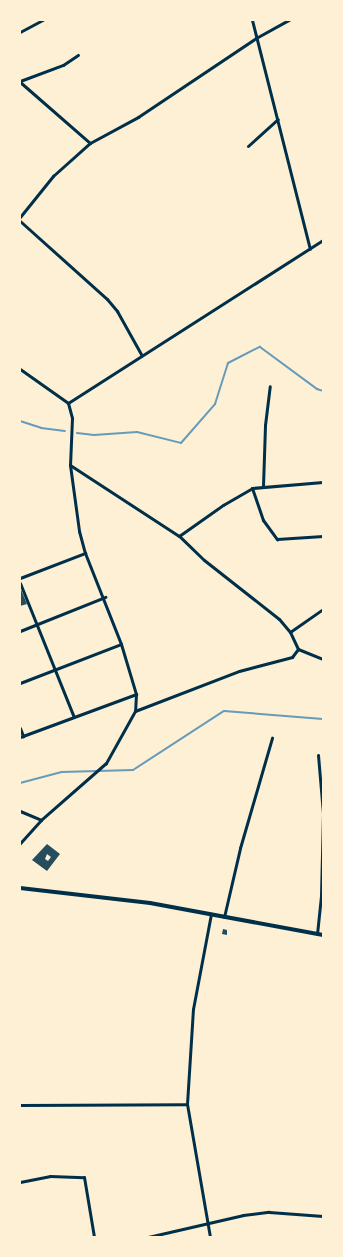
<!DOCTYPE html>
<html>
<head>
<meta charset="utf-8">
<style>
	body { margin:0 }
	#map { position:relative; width:343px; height:1257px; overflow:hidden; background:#fdf0d5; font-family:"Alegreya Sans",sans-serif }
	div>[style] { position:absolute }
	.stream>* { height:2px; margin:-1px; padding:0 1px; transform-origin:1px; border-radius:1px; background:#669bbc }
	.building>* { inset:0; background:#264d5e }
	.minor>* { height:3px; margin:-1.5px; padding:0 1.5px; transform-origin:1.5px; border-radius:1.5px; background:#003049 }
	.tertiary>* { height:4px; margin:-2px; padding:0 2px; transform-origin:2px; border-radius:2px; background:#003049 }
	span { translate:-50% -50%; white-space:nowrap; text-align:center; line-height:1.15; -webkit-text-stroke:3px #fdf0d5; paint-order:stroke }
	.frame { position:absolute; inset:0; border:21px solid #fdf0d5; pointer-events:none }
</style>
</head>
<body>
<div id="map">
	<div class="stream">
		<div style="left:20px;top:421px;width:22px;rotate:18deg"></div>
		<div style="left:41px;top:428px;width:24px;rotate:7deg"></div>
		<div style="left:77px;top:433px;width:17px;rotate:7deg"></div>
		<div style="left:94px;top:435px;width:43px;rotate:-4deg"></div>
		<div style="left:137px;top:432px;width:45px;rotate:14deg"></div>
		<div style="left:181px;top:443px;width:52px;rotate:-48.9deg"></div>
		<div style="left:215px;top:404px;width:43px;rotate:-72.4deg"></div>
		<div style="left:228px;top:363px;width:36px;rotate:-27deg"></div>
		<div style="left:260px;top:347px;width:71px;rotate:36.4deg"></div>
		<div style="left:317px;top:389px;width:6px;rotate:18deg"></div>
		<div style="left:20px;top:783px;width:43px;rotate:-14.7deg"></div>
		<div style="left:62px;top:772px;width:71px;rotate:-1.6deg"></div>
		<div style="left:133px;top:770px;width:108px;rotate:-33deg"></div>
		<div style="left:224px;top:711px;width:99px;rotate:4.6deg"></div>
	</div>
	<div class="building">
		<div style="clip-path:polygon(20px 587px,27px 604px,20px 606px)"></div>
		<div style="clip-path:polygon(evenodd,47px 844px,60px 854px,47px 871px,32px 860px,47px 844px,47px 854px,51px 857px,48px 861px,45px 859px,47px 854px)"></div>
		<div style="clip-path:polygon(223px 929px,227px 930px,227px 935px,222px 934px)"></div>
	</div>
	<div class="minor">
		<div style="left:252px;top:20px;width:236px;rotate:75.8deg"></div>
		<div style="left:20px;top:32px;width:26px;rotate:-28deg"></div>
		<div style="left:20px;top:81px;width:46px;rotate:-20.4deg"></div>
		<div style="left:63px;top:65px;width:18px;rotate:-34deg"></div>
		<div style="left:20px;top:82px;width:93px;rotate:41.1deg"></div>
		<div style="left:90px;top:143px;width:55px;rotate:-28.4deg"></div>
		<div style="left:138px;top:117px;width:142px;rotate:-33.8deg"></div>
		<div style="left:256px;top:38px;width:38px;rotate:-29deg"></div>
		<div style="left:248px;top:146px;width:40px;rotate:-42deg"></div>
		<div style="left:20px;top:217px;width:53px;rotate:-51.2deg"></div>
		<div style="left:53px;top:176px;width:50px;rotate:-41.7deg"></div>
		<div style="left:20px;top:221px;width:117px;rotate:41.9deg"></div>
		<div style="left:107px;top:299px;width:16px;rotate:50deg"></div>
		<div style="left:117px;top:311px;width:51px;rotate:60.9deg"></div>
		<div style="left:20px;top:369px;width:59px;rotate:35.3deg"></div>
		<div style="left:68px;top:403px;width:16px;rotate:75deg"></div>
		<div style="left:72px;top:418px;width:47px;rotate:92.4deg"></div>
		<div style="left:70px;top:465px;width:67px;rotate:82.2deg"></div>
		<div style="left:79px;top:531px;width:23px;rotate:75deg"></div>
		<div style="left:85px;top:553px;width:98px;rotate:68.4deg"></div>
		<div style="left:121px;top:644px;width:52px;rotate:73.3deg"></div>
		<div style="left:136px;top:694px;width:17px;rotate:93deg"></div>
		<div style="left:135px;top:711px;width:60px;rotate:119.1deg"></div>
		<div style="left:106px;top:763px;width:86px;rotate:138.8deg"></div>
		<div style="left:41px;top:820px;width:31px;rotate:132deg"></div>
		<div style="left:68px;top:403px;width:303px;rotate:-32.6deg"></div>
		<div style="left:70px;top:465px;width:130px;rotate:33.1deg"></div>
		<div style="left:179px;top:536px;width:54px;rotate:-35.2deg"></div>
		<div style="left:223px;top:505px;width:34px;rotate:-30deg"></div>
		<div style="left:252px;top:488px;width:71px;rotate:-4.8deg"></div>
		<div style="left:263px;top:486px;width:61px;rotate:-88.1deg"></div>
		<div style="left:265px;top:425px;width:39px;rotate:-83deg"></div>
		<div style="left:252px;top:488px;width:34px;rotate:71deg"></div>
		<div style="left:263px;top:520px;width:24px;rotate:54deg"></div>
		<div style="left:277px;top:539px;width:46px;rotate:-3.7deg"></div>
		<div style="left:20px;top:578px;width:70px;rotate:-21deg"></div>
		<div style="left:20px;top:583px;width:144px;rotate:68.1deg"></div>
		<div style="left:20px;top:631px;width:92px;rotate:-21.8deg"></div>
		<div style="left:290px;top:632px;width:40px;rotate:-34.9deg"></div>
		<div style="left:298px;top:649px;width:27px;rotate:22deg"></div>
		<div style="left:20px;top:683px;width:108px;rotate:-21.1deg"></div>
		<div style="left:135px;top:711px;width:111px;rotate:-21deg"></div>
		<div style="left:239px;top:671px;width:55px;rotate:-14.8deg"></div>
		<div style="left:292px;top:657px;width:10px;rotate:-53deg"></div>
		<div style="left:298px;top:649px;width:19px;rotate:-115deg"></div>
		<div style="left:290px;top:632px;width:17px;rotate:-130deg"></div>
		<div style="left:279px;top:619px;width:95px;rotate:-141.8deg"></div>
		<div style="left:204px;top:560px;width:35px;rotate:-136deg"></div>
		<div style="left:20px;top:728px;width:9px;rotate:69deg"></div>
		<div style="left:20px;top:737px;width:124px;rotate:-20.3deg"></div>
		<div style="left:318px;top:755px;width:58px;rotate:85.1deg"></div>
		<div style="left:20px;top:811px;width:23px;rotate:23deg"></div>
		<div style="left:224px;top:917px;width:71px;rotate:-76.9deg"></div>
		<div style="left:240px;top:848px;width:115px;rotate:-73.8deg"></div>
		<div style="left:317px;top:934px;width:39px;rotate:-84deg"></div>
		<div style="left:321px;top:895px;width:82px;rotate:-88.6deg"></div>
		<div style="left:20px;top:1105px;width:167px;rotate:-0.3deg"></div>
		<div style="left:20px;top:1182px;width:31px;rotate:-11deg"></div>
		<div style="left:50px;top:1176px;width:34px;rotate:2deg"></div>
		<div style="left:84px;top:1177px;width:61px;rotate:80.5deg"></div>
		<div style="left:148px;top:1237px;width:98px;rotate:-13deg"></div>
		<div style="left:243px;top:1215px;width:26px;rotate:-7deg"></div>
		<div style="left:269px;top:1212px;width:54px;rotate:4.2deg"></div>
		<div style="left:210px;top:1237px;width:135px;rotate:-99.8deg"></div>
		<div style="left:187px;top:1104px;width:95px;rotate:-86.4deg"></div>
		<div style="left:193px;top:1009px;width:97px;rotate:-79.3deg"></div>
	</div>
	<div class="tertiary">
		<div style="left:20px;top:888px;width:131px;rotate:6.6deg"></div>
		<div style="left:150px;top:903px;width:176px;rotate:10.5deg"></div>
	</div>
	<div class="frame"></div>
</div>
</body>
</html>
